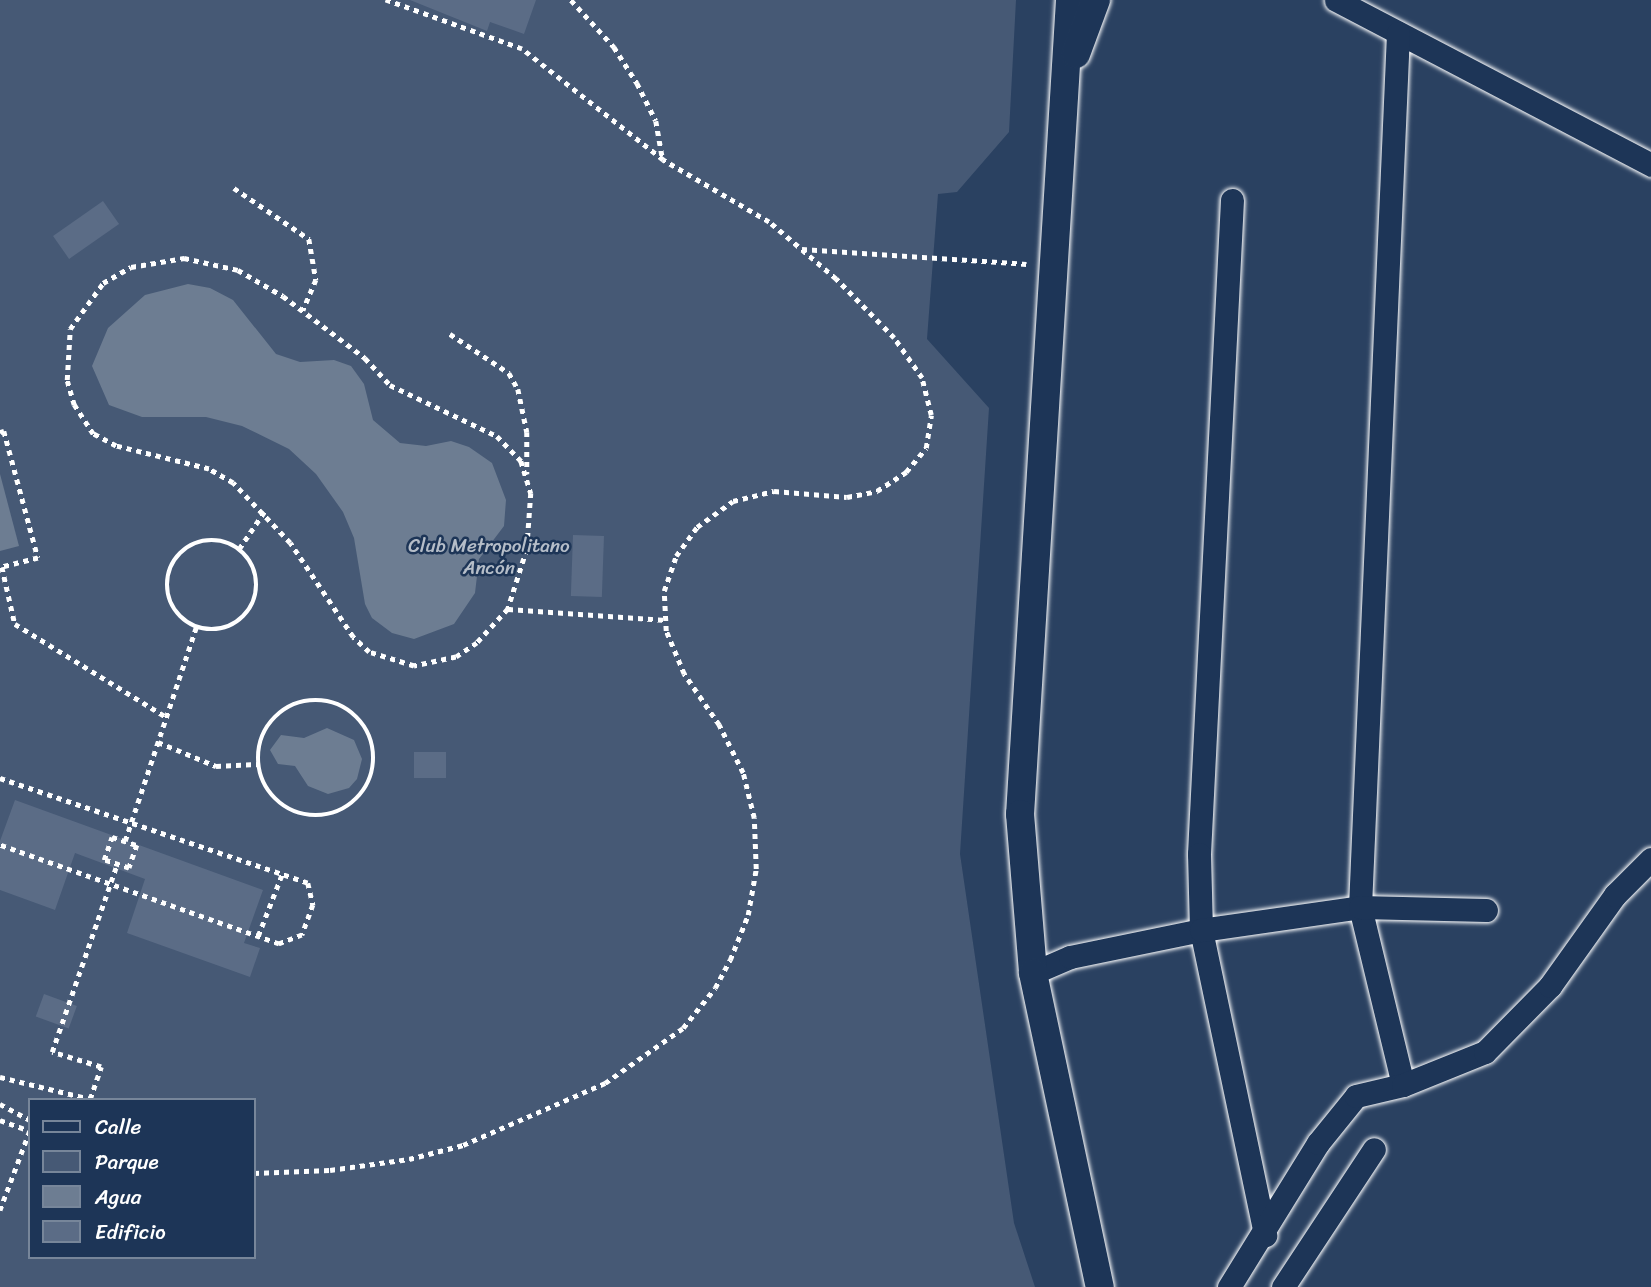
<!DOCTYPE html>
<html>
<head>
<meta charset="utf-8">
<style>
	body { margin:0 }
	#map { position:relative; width:1651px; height:1287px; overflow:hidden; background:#2a4161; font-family:Sriracha,sans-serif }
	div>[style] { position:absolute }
	.green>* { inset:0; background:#465975 }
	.water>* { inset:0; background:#6d7d92 }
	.building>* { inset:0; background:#5b6c86; transform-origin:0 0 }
	.path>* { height:4.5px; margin-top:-2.25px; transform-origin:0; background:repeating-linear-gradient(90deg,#fff 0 5px,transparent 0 10px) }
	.path>.ring { margin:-2.25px; padding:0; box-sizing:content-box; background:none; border:4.5px solid #fff; border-radius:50% }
	.roads { filter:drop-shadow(0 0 2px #fff) drop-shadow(0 0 2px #fff) }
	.minor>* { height:23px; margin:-11.5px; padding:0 11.5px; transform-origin:11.5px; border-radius:11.5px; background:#1d3557 }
	.tertiary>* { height:28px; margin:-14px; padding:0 14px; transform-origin:14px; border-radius:14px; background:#1d3557 }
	span { translate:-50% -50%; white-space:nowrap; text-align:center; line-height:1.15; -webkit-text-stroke:5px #1d3557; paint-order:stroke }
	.park-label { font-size:19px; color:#b5bdc8 }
	.legend { position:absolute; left:28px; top:1098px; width:228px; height:161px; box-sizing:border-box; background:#1d3557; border:2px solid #77869a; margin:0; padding:9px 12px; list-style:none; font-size:21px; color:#fff }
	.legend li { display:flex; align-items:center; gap:14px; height:35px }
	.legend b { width:35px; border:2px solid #77869a }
</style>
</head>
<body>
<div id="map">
	<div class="green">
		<div style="clip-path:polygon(evenodd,0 0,1016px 0,1009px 132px,957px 192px,938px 194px,927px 339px,989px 408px,960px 854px,1014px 1223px,1035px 1287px,0 1287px,0 0,30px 1100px,254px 1100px,254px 1257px,30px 1257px,30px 1100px)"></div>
	</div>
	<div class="water">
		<div style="clip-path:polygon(188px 284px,210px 288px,233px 300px,276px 354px,300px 362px,334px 360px,351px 366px,364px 384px,373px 420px,400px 443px,426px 446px,451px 441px,469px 447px,492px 463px,506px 500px,504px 526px,479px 559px,475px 593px,454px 624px,414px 639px,392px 633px,372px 618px,365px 604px,354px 538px,343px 512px,316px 474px,289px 449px,242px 426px,206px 417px,142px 417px,109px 405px,92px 366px,108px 328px,145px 295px)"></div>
		<div style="clip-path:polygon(0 474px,19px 546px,0 551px)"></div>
		<div style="clip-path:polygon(327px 728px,354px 740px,362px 759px,357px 779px,349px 788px,328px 794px,308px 786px,295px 766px,278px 764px,270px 750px,281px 735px,304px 738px)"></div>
	</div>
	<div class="building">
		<div style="clip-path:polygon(410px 0,536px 0,524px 34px,490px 22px,487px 31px)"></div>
		<div style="left:103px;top:201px;width:28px;height:61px;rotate:55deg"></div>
		<div style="left:573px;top:535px;width:31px;height:61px;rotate:2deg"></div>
		<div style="left:414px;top:752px;width:32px;height:26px"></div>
		<div style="clip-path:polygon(15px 800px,263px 890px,244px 943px,260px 948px,250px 977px,127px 933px,145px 879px,75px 853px,55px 910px,0 890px,0 841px)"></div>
		<div style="left:44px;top:994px;width:35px;height:24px;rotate:20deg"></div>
	</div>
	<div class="path">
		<div style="left:571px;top:0;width:64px;rotate:47.5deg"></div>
		<div style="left:614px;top:47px;width:43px;rotate:57.4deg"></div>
		<div style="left:637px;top:83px;width:42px;rotate:63.4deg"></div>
		<div style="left:656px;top:121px;width:39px;rotate:80deg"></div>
		<div style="left:234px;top:188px;width:91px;rotate:34.2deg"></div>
		<div style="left:309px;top:239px;width:42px;rotate:80.3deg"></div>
		<div style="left:316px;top:280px;width:33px;rotate:113deg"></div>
		<div style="left:802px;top:249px;width:225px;rotate:3.8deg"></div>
		<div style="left:184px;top:258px;width:55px;rotate:12.5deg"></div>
		<div style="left:238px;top:270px;width:52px;rotate:30deg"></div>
		<div style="left:283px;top:296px;width:103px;rotate:37.1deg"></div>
		<div style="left:365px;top:358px;width:37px;rotate:47deg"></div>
		<div style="left:390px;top:385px;width:119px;rotate:25.5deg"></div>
		<div style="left:497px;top:436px;width:35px;rotate:46deg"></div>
		<div style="left:521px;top:461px;width:34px;rotate:73deg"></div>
		<div style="left:531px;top:493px;width:56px;rotate:94.1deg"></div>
		<div style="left:527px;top:549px;width:63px;rotate:107.6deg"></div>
		<div style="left:508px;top:609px;width:46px;rotate:132.4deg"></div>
		<div style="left:477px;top:643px;width:25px;rotate:146deg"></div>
		<div style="left:456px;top:657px;width:43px;rotate:167.9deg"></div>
		<div style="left:414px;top:666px;width:47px;rotate:-162.7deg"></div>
		<div style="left:369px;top:652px;width:22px;rotate:-137deg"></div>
		<div style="left:353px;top:637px;width:113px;rotate:-123.8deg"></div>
		<div style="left:290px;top:543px;width:83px;rotate:-133.5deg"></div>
		<div style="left:233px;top:483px;width:28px;rotate:-150deg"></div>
		<div style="left:209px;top:469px;width:96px;rotate:-166.1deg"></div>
		<div style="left:116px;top:446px;width:26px;rotate:-152deg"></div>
		<div style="left:93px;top:434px;width:35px;rotate:-123deg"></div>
		<div style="left:74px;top:405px;width:26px;rotate:-106deg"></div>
		<div style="left:67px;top:380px;width:51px;rotate:-86.6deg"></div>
		<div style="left:70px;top:329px;width:57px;rotate:-54.3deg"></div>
		<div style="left:103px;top:283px;width:32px;rotate:-30deg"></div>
		<div style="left:131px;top:267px;width:54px;rotate:-9.6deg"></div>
		<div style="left:450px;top:334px;width:71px;rotate:33.5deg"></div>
		<div style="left:509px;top:373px;width:18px;rotate:61deg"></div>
		<div style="left:518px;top:389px;width:44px;rotate:78.2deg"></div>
		<div style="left:527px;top:432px;width:42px;rotate:90deg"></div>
		<div style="left:0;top:432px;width:4px;rotate:-14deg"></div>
		<div style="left:4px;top:431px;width:131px;rotate:75deg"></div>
		<div style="left:38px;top:558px;width:38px;rotate:166deg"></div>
		<div class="ring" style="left:167px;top:540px;width:85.5px;height:85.5px"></div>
		<div style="left:239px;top:549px;width:45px;rotate:-56deg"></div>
		<div style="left:2px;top:567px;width:58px;rotate:77.2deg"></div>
		<div style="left:15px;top:624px;width:177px;rotate:31.6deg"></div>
		<div style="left:508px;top:609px;width:158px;rotate:4deg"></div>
		<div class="ring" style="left:258px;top:700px;width:111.5px;height:111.5px"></div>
		<div style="left:158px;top:742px;width:63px;rotate:22.5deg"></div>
		<div style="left:216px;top:766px;width:43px;rotate:-2.7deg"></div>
		<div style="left:0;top:778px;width:325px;rotate:18.8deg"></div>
		<div style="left:308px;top:883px;width:23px;rotate:77deg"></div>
		<div style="left:313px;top:905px;width:32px;rotate:110deg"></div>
		<div style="left:302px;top:935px;width:25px;rotate:159deg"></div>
		<div style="left:279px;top:944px;width:296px;rotate:-160.5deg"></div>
		<div style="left:112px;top:837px;width:26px;rotate:18deg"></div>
		<div style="left:137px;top:845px;width:24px;rotate:109deg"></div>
		<div style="left:129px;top:868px;width:26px;rotate:-162deg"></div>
		<div style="left:104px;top:860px;width:24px;rotate:-71deg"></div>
		<div style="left:125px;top:841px;width:225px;rotate:-71.6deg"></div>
		<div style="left:258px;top:936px;width:66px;rotate:-68.8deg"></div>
		<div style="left:0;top:1077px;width:93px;rotate:13.7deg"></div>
		<div style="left:90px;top:1099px;width:34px;rotate:-71deg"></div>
		<div style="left:101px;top:1067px;width:51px;rotate:-163deg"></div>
		<div style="left:52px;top:1052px;width:199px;rotate:-70.9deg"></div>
		<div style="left:0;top:1104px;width:34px;rotate:28deg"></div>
		<div style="left:0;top:1120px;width:32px;rotate:20deg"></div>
		<div style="left:30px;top:1131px;width:85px;rotate:110.6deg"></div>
		<div style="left:254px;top:1173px;width:76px;rotate:-2.3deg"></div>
		<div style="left:330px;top:1170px;width:80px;rotate:-7.9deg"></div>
		<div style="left:409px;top:1159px;width:56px;rotate:-14.5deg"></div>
		<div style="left:463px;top:1145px;width:155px;rotate:-23.6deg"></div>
		<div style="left:605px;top:1083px;width:95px;rotate:-35.2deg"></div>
		<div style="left:683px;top:1028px;width:51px;rotate:-51.3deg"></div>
		<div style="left:715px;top:988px;width:32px;rotate:-62deg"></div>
		<div style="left:730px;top:960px;width:48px;rotate:-68.2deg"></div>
		<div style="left:748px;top:915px;width:47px;rotate:-80.1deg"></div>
		<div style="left:756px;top:869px;width:51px;rotate:-92.2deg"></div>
		<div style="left:754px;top:818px;width:46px;rotate:-103.7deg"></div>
		<div style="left:743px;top:773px;width:54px;rotate:-116.6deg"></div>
		<div style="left:719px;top:725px;width:62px;rotate:-124.5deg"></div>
		<div style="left:684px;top:674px;width:47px;rotate:-112.7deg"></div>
		<div style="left:666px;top:631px;width:40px;rotate:-92.9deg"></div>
		<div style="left:664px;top:591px;width:37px;rotate:-71deg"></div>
		<div style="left:676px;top:556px;width:36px;rotate:-54deg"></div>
		<div style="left:697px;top:527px;width:44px;rotate:-35.8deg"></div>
		<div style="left:733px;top:501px;width:42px;rotate:-13.7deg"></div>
		<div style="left:774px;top:491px;width:73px;rotate:4.7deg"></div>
		<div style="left:847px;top:497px;width:31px;rotate:-11deg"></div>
		<div style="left:877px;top:491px;width:35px;rotate:-33deg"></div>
		<div style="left:906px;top:472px;width:31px;rotate:-50deg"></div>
		<div style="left:926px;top:448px;width:33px;rotate:-81deg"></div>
		<div style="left:931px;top:415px;width:38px;rotate:-104deg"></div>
		<div style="left:922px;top:378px;width:49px;rotate:-125deg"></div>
		<div style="left:894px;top:338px;width:83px;rotate:-134.5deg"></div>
		<div style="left:836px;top:279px;width:88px;rotate:-139.6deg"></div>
		<div style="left:769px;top:222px;width:123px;rotate:-149.7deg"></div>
		<div style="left:663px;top:160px;width:179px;rotate:-141.8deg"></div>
		<div style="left:522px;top:49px;width:145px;rotate:-160.2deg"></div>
	</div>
	<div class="roads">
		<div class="minor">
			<div style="left:1336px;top:0;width:356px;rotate:27.6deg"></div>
			<div style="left:1398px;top:33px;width:875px;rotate:92.49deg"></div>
			<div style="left:1360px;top:907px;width:183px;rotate:76.4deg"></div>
			<div style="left:1232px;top:200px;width:655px;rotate:92.89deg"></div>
			<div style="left:1199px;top:854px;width:76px;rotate:88.5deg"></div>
			<div style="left:1201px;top:930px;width:312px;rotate:78.1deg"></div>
			<div style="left:1033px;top:973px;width:40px;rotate:-23.4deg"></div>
			<div style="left:1070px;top:957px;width:134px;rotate:-11.6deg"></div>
			<div style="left:1201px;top:930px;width:161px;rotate:-8.2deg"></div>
			<div style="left:1360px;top:907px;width:126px;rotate:1.4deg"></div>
			<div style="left:1229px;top:1287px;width:169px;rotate:-58.3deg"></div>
			<div style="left:1318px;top:1143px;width:60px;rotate:-51deg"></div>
			<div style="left:1356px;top:1096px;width:48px;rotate:-13.2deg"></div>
			<div style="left:1403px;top:1085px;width:88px;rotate:-21.9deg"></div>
			<div style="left:1485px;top:1052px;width:93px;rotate:-45.4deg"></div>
			<div style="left:1550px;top:986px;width:112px;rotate:-54.5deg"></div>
			<div style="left:1615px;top:895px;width:51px;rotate:-45deg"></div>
			<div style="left:1283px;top:1287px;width:165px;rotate:-56.6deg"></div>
		</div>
		<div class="tertiary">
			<div style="left:1070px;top:0;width:816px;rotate:93.51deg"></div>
			<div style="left:1020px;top:814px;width:160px;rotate:85.3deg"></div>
			<div style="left:1033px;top:973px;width:321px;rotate:78deg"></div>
			<div style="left:1076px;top:54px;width:58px;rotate:-69.7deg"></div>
		</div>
	</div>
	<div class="park-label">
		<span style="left:489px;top:557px">Club Metropolitano<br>Ancón</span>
	</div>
	<ul class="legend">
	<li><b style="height:9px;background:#1d3557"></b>Calle</li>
	<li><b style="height:19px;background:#465975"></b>Parque</li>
	<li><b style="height:19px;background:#6d7d92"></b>Agua</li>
	<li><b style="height:19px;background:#5b6c86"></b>Edificio</li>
	</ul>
</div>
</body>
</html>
